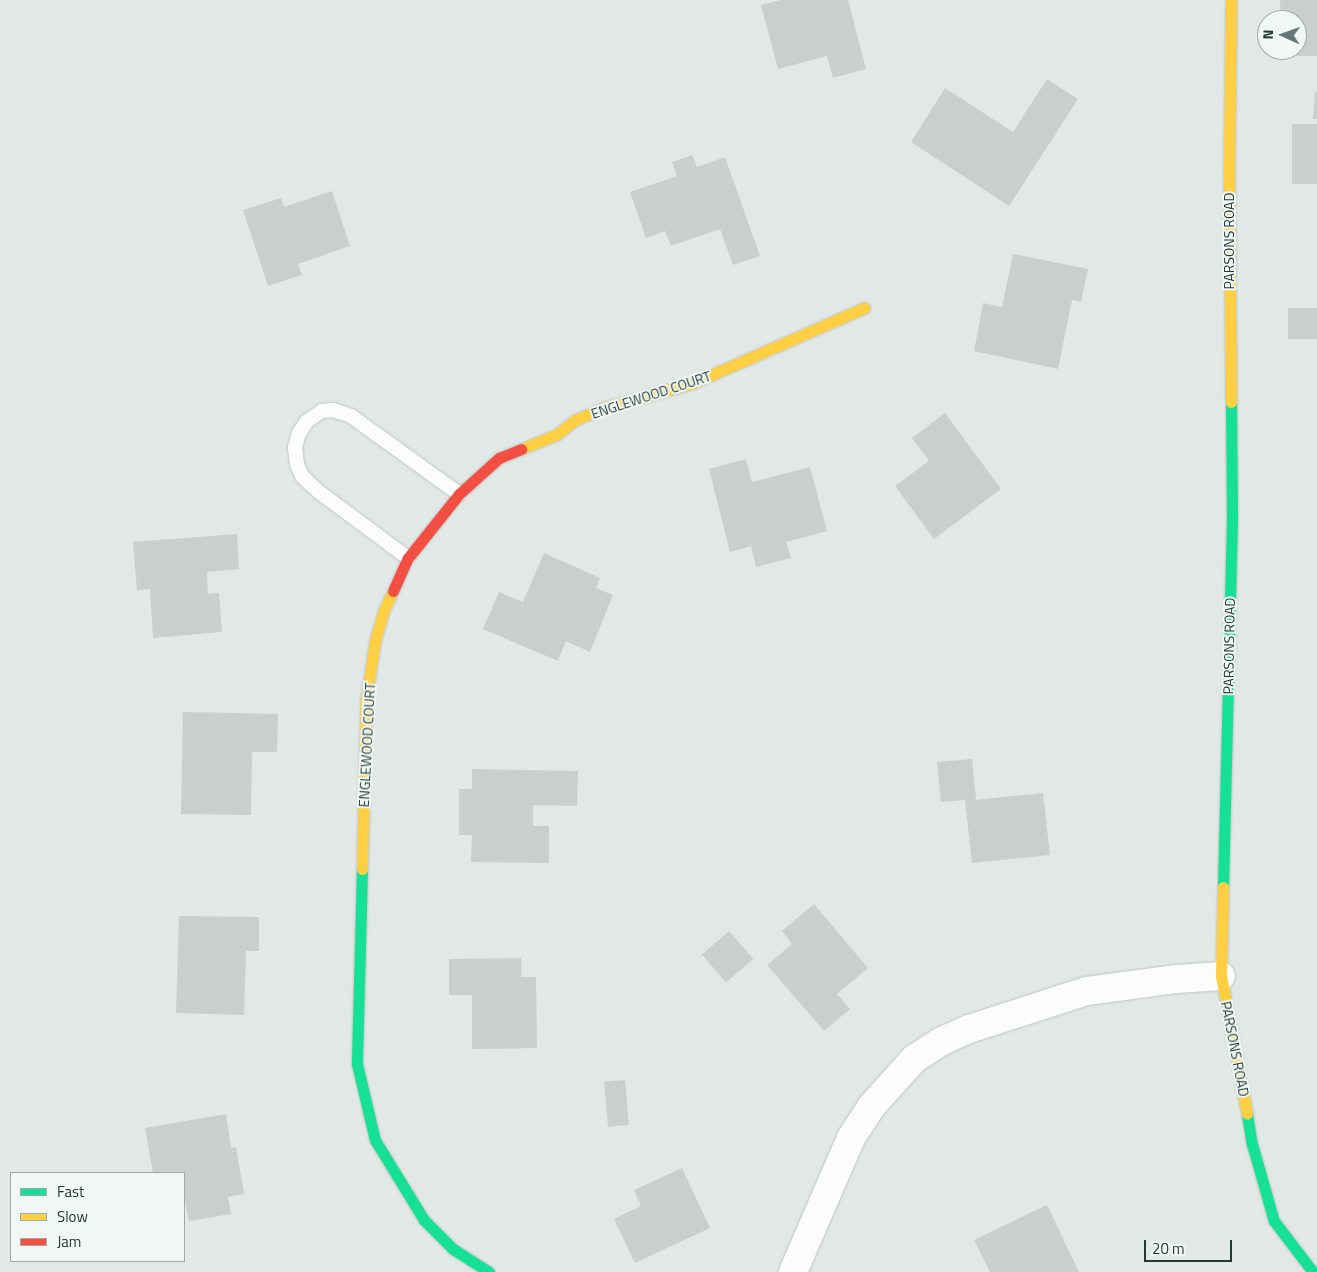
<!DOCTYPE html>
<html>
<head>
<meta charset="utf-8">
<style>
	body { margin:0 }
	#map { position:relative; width:1317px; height:1272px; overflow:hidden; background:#e2e8e6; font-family:"Titillium Web",sans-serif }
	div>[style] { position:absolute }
	.building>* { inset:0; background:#cacfcd; transform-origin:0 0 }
	.roads { filter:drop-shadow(0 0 1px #bfc5c3) drop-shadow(0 0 1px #bfc5c3) }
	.lane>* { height:14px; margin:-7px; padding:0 7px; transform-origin:7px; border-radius:7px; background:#fbfcfb }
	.street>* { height:28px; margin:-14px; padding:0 14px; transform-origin:14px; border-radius:14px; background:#fbfcfb }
	.fast>* { height:11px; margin:-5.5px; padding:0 5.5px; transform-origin:5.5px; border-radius:5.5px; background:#16e098 }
	.slow>* { height:11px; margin:-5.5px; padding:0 5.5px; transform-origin:5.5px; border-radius:5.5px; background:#ffcf43 }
	.jam>* { height:11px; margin:-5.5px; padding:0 5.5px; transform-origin:5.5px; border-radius:5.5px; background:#f24e42 }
	span { translate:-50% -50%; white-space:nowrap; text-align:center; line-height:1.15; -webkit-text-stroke:4px #f1f7f5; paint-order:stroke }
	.street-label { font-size:14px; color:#223a36 }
	.legend { position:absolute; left:10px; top:1172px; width:175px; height:90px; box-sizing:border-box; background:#f1f7f5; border:1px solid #9eaba9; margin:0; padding:6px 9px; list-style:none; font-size:15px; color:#223a36 }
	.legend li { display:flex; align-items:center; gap:10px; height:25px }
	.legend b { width:25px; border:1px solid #9eaba9 }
	.north { position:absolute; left:1257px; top:10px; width:50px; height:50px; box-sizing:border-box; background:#f1f7f5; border:1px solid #9eaba9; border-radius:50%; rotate:272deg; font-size:14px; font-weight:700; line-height:20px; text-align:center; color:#223a36 }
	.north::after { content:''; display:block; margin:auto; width:18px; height:22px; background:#657774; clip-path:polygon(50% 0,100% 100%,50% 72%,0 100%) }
	.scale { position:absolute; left:1144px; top:1240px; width:88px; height:22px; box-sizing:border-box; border:2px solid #223a36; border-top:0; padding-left:6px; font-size:15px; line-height:18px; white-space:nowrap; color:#223a36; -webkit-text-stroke:4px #f1f7f5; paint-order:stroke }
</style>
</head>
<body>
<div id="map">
	<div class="building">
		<div style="clip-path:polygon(781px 0,848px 0,866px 69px,833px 78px,827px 56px,778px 69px,761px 5px)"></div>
		<div style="clip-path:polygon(1280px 0,1317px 0,1317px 56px,1281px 56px,1281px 50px,1297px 50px,1297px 20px,1281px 20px)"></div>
		<div style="clip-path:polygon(1047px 79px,1078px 99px,1009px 206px,911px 142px,945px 88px,1013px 132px)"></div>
		<div style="clip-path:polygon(1315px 92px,1317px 92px,1317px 119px,1313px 119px)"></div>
		<div style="left:1292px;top:124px;width:25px;height:60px"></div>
		<div style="clip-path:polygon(692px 155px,697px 167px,725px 157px,760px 256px,733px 265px,720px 229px,671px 246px,665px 231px,646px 238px,630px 192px,677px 176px,672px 162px)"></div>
		<div style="clip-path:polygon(332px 191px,350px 246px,298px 264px,302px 275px,268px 286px,243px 210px,281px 198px,284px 207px)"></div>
		<div style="clip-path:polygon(1013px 254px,1088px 269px,1081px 302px,1072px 300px,1058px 369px,974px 351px,983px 303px,1002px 307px)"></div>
		<div style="left:1288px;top:308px;width:29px;height:31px"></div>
		<div style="clip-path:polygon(945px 413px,1001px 489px,934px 539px,895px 486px,929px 461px,912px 438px)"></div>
		<div style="clip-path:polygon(746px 459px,752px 482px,810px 467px,827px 531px,786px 542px,791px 558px,756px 567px,751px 546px,730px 552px,709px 469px)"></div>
		<div style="clip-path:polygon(237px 534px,239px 569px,207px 572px,208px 594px,219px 593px,222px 632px,153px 638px,150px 589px,137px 590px,133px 542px)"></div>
		<div style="clip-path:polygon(544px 553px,600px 578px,596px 588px,613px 595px,590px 652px,566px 641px,558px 661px,483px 629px,499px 592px,523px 602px)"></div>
		<div style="clip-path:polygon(183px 712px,278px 714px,277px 752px,252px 752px,251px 815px,181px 814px)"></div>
		<div style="clip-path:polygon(972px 759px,976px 800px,1043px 793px,1050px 855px,972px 863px,965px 800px,941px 802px,937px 762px)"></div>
		<div style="clip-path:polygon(472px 769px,578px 771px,577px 806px,533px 805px,533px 826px,549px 826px,549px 863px,471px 862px,472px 835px,459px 835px,459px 789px,472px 789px)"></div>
		<div style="clip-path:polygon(814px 904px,868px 968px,837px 994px,850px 1009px,824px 1031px,767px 965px,792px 944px,782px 931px)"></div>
		<div style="clip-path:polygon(179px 916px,259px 917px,259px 951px,246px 951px,244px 1015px,176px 1013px)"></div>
		<div style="left:729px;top:931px;width:37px;height:36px;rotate:49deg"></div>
		<div style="clip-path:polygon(521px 958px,521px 977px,536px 977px,537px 1048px,472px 1049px,472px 995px,449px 995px,449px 959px)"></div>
		<div style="left:625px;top:1080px;width:45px;height:21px;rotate:85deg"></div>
		<div style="clip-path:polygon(226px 1114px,231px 1148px,236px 1147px,244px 1194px,228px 1197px,231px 1214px,189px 1221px,184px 1197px,184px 1173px,153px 1173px,145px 1128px)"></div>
		<div style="clip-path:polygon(682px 1168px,710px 1228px,635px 1263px,614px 1219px,641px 1206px,634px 1190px)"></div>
		<div style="clip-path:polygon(1047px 1205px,1079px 1272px,990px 1272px,974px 1240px)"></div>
	</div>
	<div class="roads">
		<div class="lane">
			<div style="left:408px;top:558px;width:111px;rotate:-143.4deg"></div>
			<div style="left:319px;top:492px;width:23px;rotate:-137deg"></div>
			<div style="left:302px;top:476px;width:13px;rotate:-113deg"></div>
			<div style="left:297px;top:464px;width:17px;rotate:-97deg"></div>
			<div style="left:295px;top:447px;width:15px;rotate:-74deg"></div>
			<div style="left:299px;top:433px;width:14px;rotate:-56deg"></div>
			<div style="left:307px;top:421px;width:18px;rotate:-34deg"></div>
			<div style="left:322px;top:411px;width:11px;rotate:-5deg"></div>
			<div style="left:333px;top:410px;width:19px;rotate:18deg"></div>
			<div style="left:351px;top:416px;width:133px;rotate:35.8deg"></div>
		</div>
		<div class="street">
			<div style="left:793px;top:1272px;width:146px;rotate:-66.6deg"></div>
			<div style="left:851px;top:1138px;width:37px;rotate:-57deg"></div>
			<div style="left:871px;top:1107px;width:64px;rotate:-48.1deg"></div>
			<div style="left:914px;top:1059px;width:33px;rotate:-33deg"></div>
			<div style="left:942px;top:1041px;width:30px;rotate:-24deg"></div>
			<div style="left:969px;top:1029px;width:124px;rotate:-17.9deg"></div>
			<div style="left:1087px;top:991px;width:91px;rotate:-7.6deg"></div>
			<div style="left:1177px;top:979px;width:44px;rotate:-3.9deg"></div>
		</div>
		<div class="fast">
			<div style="left:362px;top:869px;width:195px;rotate:91.5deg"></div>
			<div style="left:357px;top:1064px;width:78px;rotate:76.7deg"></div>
			<div style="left:375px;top:1140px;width:94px;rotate:58.5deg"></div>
			<div style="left:424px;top:1220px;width:41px;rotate:45deg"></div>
			<div style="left:453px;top:1249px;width:43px;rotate:32.6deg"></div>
			<div style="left:1223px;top:887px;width:372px;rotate:-88.6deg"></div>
			<div style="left:1232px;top:515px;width:113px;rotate:-90.5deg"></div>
			<div style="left:1247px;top:1114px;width:30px;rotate:81deg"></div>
			<div style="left:1252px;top:1144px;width:80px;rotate:74.1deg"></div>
			<div style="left:1274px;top:1221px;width:64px;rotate:52.6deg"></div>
		</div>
		<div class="slow">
			<div style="left:1231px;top:0;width:176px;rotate:90.7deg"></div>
			<div style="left:1229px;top:176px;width:226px;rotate:89.5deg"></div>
			<div style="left:521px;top:449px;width:38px;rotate:-22deg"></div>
			<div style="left:556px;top:435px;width:24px;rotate:-38deg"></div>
			<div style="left:575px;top:420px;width:30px;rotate:-23deg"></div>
			<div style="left:603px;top:408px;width:93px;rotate:-15.5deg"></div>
			<div style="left:693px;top:383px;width:187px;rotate:-23.7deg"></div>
			<div style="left:362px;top:869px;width:168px;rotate:-88.6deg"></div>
			<div style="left:366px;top:701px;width:61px;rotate:-81.5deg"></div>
			<div style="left:375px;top:641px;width:32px;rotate:-74deg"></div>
			<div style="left:384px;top:610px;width:21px;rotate:-65deg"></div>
			<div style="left:1223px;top:887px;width:89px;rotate:91.3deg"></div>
			<div style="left:1221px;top:976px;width:140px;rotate:79.3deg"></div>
		</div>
		<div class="jam">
			<div style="left:393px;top:591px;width:36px;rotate:-66deg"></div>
			<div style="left:408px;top:558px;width:82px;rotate:-51.4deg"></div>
			<div style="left:459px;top:494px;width:54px;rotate:-42deg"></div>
			<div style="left:499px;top:458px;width:24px;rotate:-22deg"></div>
		</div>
	</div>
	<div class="street-label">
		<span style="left:1229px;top:241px;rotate:-90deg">PARSONS ROAD</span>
		<span style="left:651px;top:395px;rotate:-18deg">ENGLEWOOD COURT</span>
		<span style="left:1229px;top:646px;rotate:-89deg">PARSONS ROAD</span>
		<span style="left:367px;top:745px;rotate:-87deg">ENGLEWOOD COURT</span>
		<span style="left:1235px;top:1049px;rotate:79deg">PARSONS ROAD</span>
	</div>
	<ul class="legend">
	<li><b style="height:6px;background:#16e098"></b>Fast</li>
	<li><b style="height:6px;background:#ffcf43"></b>Slow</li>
	<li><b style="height:6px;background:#f24e42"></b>Jam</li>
	</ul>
	<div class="north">N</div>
	<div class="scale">20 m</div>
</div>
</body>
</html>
